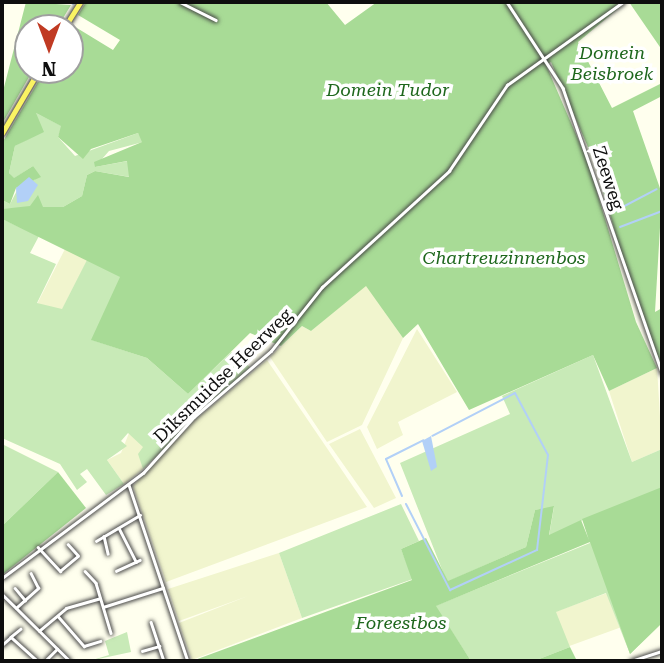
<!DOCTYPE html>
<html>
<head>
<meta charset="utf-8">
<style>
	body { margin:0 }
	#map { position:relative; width:664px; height:663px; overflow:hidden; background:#ffe; font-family:"Roboto Serif",serif }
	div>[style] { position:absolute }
	.farmland>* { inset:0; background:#f1f5ce; transform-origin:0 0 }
	.green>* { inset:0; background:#c8eab7 }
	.forest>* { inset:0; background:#a8db96 }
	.water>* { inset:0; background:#b2d0f7 }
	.stream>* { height:2px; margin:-1px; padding:0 1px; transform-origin:1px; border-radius:1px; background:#b2d0f7 }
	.roads { filter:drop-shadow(0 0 2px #414141) drop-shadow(0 0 2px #414141) }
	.minor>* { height:2.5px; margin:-1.25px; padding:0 1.25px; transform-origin:1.25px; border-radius:1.25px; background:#fff }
	.primary>* { height:5px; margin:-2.5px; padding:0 2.5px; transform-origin:2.5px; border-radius:2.5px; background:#faf363 }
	span { translate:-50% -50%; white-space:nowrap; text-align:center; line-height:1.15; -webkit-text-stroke:7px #fff; paint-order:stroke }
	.park-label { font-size:18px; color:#1e671d; font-style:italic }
	.street-label { font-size:18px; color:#0e0e0e }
	.frame { position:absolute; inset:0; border:4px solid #0e0e0e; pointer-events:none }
	.north { position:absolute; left:14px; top:14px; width:70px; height:70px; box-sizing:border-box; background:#fff; border:2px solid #9f9f9f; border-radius:50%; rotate:180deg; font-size:19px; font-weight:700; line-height:28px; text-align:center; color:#0e0e0e }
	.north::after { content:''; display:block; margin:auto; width:24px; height:32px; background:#c03a23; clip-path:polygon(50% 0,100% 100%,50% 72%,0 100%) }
</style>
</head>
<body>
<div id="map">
	<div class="farmland">
		<div style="left:66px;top:247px;width:25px;height:63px;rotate:27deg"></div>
		<div style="clip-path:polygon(366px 285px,403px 338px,362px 425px,327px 442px,270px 357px,302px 326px,311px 331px)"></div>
		<div style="clip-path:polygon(417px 329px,457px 392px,398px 422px,403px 435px,377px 449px,367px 427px)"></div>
		<div style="clip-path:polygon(267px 360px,367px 507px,166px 582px,133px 486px,194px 421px)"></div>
		<div style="clip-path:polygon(657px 368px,662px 449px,632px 462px,609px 391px)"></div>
		<div style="clip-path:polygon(360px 429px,396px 498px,374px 508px,329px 444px)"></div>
		<div style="clip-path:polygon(129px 433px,144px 447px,139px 454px,143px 469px,124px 484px,107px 460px,121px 453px)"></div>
		<div style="clip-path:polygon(279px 553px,302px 618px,192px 660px,179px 623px,248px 596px,179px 621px,168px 589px)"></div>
		<div style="left:607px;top:593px;width:37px;height:55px;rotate:70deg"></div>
	</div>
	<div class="green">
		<div style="clip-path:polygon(36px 113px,62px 126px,58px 137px,75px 156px,138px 133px,143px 142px,109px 151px,95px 167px,128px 161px,130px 177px,95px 171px,87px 175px,82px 196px,63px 207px,2px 209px,2px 200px,10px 204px,23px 179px,35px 180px,33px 166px,13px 179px,9px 173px,15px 146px,32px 137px)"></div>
		<div style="clip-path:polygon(2px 219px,39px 236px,30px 253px,56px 264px,37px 303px,62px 309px,88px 258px,121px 277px,92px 340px,147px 358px,188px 394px,231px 352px,250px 367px,143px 469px,138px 454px,143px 447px,128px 433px,121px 441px,127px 446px,107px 460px,124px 484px,106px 495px,87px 469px,80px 474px,87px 482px,77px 490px,60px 464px,2px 438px)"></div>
		<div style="clip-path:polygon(593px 355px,632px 462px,662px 449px,662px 623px,630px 654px,606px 593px,556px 612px,570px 647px,534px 661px,471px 661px,435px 606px,590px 543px,583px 520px,549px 536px,554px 507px,535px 510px,526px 547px,447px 582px,400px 463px,510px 414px,502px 396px)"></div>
		<div style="clip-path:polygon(2px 444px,58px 472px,2px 526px)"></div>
		<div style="clip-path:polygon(401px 504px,419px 541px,401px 549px,413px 579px,302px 618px,279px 553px)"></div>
		<div style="clip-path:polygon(127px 632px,131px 652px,89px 661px,109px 655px,105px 641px)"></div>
	</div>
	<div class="forest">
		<div style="clip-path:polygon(26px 2px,71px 5px,57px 28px,28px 28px,28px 70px,33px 70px,2px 124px,2px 95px)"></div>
		<div style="clip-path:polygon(86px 2px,326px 2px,345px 25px,377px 2px,626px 2px,578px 42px,612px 108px,662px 83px,662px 96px,633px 111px,662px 194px,655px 312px,662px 308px,662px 365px,640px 316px,594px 161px,551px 62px,546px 65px,588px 162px,636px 322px,657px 368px,609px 391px,593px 355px,469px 410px,418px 324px,403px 338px,366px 286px,311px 331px,302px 326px,281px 346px,250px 333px,188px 394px,147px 358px,91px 340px,120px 277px,2px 219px,2px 209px,30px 206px,38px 195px,43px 207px,63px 207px,82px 196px,87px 175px,95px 171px,129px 177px,127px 161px,95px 167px,94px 162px,142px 142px,138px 133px,91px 149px,83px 159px,58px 137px,61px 126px,36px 113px,44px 132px,15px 146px,9px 173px,14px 178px,33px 166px,41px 177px,16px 188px,10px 204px,2px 200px,2px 143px,45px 70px,70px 70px,72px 25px,113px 50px,120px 40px,78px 15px)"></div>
		<div style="clip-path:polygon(629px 2px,662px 2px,662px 51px,662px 50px)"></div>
		<div style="clip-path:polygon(58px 472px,86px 508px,2px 575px,2px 526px)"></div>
		<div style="clip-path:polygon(662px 487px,662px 623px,630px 654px,590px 542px,436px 606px,471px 661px,192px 661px,412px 580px,401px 549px,426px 538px,448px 581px,526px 547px,535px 510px,554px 506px,549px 535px,581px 520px,589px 540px,582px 519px)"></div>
		<div style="clip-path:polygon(570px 647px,577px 661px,534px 661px)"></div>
	</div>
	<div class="water">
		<div style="clip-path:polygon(29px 177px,38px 185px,28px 201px,17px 203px,16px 188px)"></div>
		<div style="clip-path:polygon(431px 436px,437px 467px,431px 471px,422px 441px)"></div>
	</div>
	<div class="stream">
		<div style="left:73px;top:4px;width:2px;rotate:-63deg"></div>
		<div style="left:615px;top:211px;width:47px;rotate:-27.6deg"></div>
		<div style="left:620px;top:227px;width:45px;rotate:-20.9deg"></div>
		<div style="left:402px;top:496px;width:40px;rotate:-113.4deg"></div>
		<div style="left:386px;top:459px;width:42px;rotate:-26.6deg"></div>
		<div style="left:406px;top:504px;width:97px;rotate:62.9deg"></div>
		<div style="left:450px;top:590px;width:96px;rotate:-24.7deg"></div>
		<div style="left:537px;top:550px;width:96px;rotate:-83.4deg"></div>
		<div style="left:548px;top:455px;width:70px;rotate:-118deg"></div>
		<div style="left:515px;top:393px;width:93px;rotate:152.6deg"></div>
	</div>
	<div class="roads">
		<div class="minor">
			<div style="left:180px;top:2px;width:40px;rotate:26.6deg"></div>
			<div style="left:507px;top:2px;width:103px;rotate:56.9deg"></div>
			<div style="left:563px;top:88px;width:302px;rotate:70.8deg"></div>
			<div style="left:129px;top:485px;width:186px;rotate:71.5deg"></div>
			<div style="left:119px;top:528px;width:38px;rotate:63deg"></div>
			<div style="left:104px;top:536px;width:18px;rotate:77deg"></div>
			<div style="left:96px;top:541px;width:51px;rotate:-30.6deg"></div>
			<div style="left:38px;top:547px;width:33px;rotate:47deg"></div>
			<div style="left:60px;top:571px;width:23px;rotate:-40deg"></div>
			<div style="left:78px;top:556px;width:15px;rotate:-132deg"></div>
			<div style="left:85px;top:571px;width:16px;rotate:47deg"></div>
			<div style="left:96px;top:583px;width:52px;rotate:73.3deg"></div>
			<div style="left:116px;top:571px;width:26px;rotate:-25deg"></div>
			<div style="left:2px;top:578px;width:176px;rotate:-36.7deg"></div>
			<div style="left:143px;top:473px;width:76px;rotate:-47.7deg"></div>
			<div style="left:194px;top:417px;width:101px;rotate:-40.6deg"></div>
			<div style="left:271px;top:351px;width:82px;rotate:-51.4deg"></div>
			<div style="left:322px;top:287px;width:172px;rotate:-42.4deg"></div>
			<div style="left:449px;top:171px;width:104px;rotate:-56deg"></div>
			<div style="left:507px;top:85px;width:143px;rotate:-35.6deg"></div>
			<div style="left:15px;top:588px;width:16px;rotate:50deg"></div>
			<div style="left:2px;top:594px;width:95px;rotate:44.6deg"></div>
			<div style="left:103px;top:607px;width:63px;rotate:-17.6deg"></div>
			<div style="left:16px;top:608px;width:30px;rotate:-42deg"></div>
			<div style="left:38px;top:588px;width:16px;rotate:-117deg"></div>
			<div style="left:58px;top:616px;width:40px;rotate:49deg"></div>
			<div style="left:84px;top:646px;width:17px;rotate:-17deg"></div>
			<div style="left:151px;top:622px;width:41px;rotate:71.6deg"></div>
			<div style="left:21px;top:629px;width:13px;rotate:141deg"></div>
			<div style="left:11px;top:637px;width:36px;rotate:42deg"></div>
			<div style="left:39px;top:631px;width:35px;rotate:-40deg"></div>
			<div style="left:66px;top:608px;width:35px;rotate:-16deg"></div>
			<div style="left:2px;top:645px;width:12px;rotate:-42deg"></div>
			<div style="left:142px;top:651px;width:18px;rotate:-16deg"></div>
			<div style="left:45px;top:661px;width:17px;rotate:-45deg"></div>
			<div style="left:631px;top:661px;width:33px;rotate:-18deg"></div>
		</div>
		<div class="primary">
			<div style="left:64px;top:28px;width:31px;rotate:-58deg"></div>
			<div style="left:2px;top:133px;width:73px;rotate:-59.6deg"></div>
		</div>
	</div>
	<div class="park-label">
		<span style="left:612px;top:64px">Domein<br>Beisbroek</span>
		<span style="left:388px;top:90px">Domein Tudor</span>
		<span style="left:504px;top:258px">Chartreuzinnenbos</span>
		<span style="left:401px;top:623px">Foreestbos</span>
	</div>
	<div class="street-label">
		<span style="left:608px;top:178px;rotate:72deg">Zeeweg</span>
		<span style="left:223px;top:376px;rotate:-44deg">Diksmuidse Heerweg</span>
	</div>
	<div class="frame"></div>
	<div class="north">N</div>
</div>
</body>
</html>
